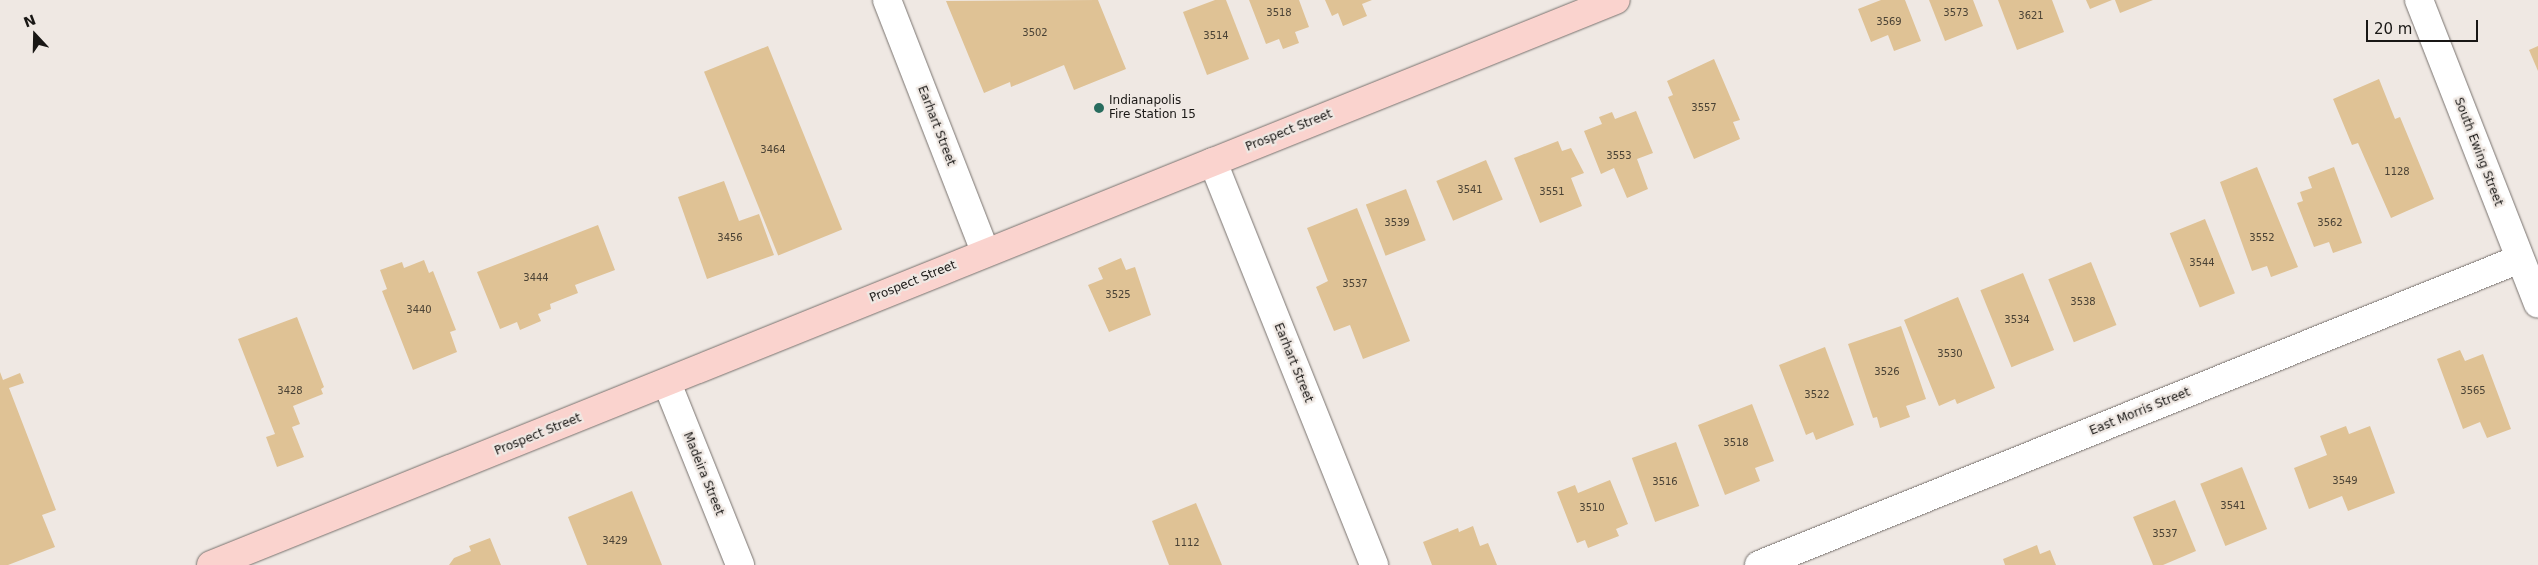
<!DOCTYPE html>
<html>
<head>
<meta charset="utf-8">
<style>
	body { margin:0 }
	#map { position:relative; width:2538px; height:565px; overflow:hidden; background:#efe8e3; font-family:"DejaVu Sans",sans-serif }
	div>[style] { position:absolute }
	.building>* { inset:0; background:#dfc295; transform-origin:0 0 }
	.roads { filter:drop-shadow(0 0 1px #78726e) drop-shadow(0 0 1px #78726e) }
	.street>* { height:28px; margin:-14px; padding:0 14px; transform-origin:14px; border-radius:14px; background:#fff }
	.secondary>* { height:28px; margin:-14px; padding:0 14px; transform-origin:14px; border-radius:14px; background:#fad3ce }
	.dots>* { width:14px; height:14px; translate:-50% -50%; box-sizing:border-box; border:2px solid #efe8e3; border-radius:50% }
	span { translate:-50% -50%; white-space:nowrap; text-align:center; line-height:1.15; -webkit-text-stroke:4.5px #efe8e3; paint-order:stroke }
	.number-label { font-size:10px; color:#4a4235 }
	.number-label span { -webkit-text-stroke-width:0 }
	.poi-label { font-size:12px; color:#191715 }
	.left { translate:0 -50%; text-align:left }
	.street-label { font-size:12px; color:#191715 }
	.north { position:absolute; left:10px; top:10px; width:50px; height:50px; -webkit-text-stroke:4px #efe8e3; paint-order:stroke; rotate:339deg; font-size:14px; font-weight:700; line-height:20px; text-align:center; color:#191715 }
	.north::after { content:''; display:block; margin:auto; width:18px; height:22px; background:#191715; clip-path:polygon(50% 0,100% 100%,50% 72%,0 100%) }
	.scale { position:absolute; left:2366px; top:20px; width:112px; height:22px; box-sizing:border-box; border:2px solid #191715; border-top:0; padding-left:6px; font-size:15px; line-height:18px; white-space:nowrap; color:#191715; -webkit-text-stroke:4px #efe8e3; paint-order:stroke }
</style>
</head>
<body>
<div id="map">
	<div class="building">
		<div style="clip-path:polygon(1098px 0,1126px 69px,1074px 90px,1064px 65px,1011px 87px,1010px 82px,984px 93px,946px 1px)"></div>
		<div style="clip-path:polygon(1215px 0,1226px 0,1249px 59px,1207px 75px,1183px 12px)"></div>
		<div style="clip-path:polygon(1249px 0,1299px 0,1309px 27px,1295px 32px,1299px 43px,1283px 49px,1279px 39px,1266px 44px)"></div>
		<div style="clip-path:polygon(1325px 0,1372px 0,1362px 4px,1367px 16px,1343px 26px,1338px 13px,1332px 16px)"></div>
		<div style="clip-path:polygon(1881px 0,1905px 0,1921px 41px,1894px 51px,1888px 35px,1871px 42px,1858px 9px)"></div>
		<div style="clip-path:polygon(1929px 0,1973px 0,1983px 26px,1945px 41px)"></div>
		<div style="clip-path:polygon(1998px 0,2052px 0,2064px 32px,2017px 50px)"></div>
		<div style="clip-path:polygon(2086px 0,2112px 0,2090px 9px)"></div>
		<div style="clip-path:polygon(2115px 0,2153px 0,2120px 13px)"></div>
		<div style="left:768px;top:46px;width:198px;height:69px;rotate:68deg"></div>
		<div style="clip-path:polygon(2538px 46px,2538px 71px,2529px 50px)"></div>
		<div style="clip-path:polygon(1714px 59px,1740px 120px,1733px 122px,1740px 139px,1694px 159px,1668px 97px,1673px 95px,1667px 81px)"></div>
		<div style="clip-path:polygon(2379px 79px,2395px 119px,2400px 117px,2434px 199px,2391px 218px,2358px 143px,2352px 145px,2333px 99px)"></div>
		<div style="clip-path:polygon(1636px 111px,1653px 153px,1637px 159px,1648px 189px,1627px 198px,1614px 168px,1601px 174px,1584px 131px,1602px 124px,1599px 117px,1612px 112px,1615px 119px)"></div>
		<div style="clip-path:polygon(1558px 141px,1562px 151px,1571px 148px,1584px 173px,1571px 178px,1582px 206px,1540px 223px,1514px 158px)"></div>
		<div style="left:1486px;top:160px;width:43px;height:54px;rotate:67deg"></div>
		<div style="clip-path:polygon(2257px 167px,2298px 267px,2271px 277px,2267px 266px,2252px 271px,2220px 182px)"></div>
		<div style="clip-path:polygon(2334px 167px,2362px 243px,2333px 253px,2329px 242px,2314px 247px,2297px 203px,2303px 201px,2300px 192px,2312px 188px,2308px 177px)"></div>
		<div style="clip-path:polygon(724px 181px,739px 221px,759px 214px,774px 255px,707px 279px,678px 197px)"></div>
		<div style="left:1406px;top:189px;width:55px;height:43px;rotate:69deg"></div>
		<div style="clip-path:polygon(1357px 208px,1410px 341px,1363px 359px,1350px 325px,1334px 331px,1316px 287px,1328px 281px,1307px 228px)"></div>
		<div style="left:2205px;top:219px;width:80px;height:38px;rotate:68deg"></div>
		<div style="clip-path:polygon(598px 225px,615px 270px,575px 285px,578px 293px,550px 304px,551px 309px,538px 314px,541px 321px,520px 330px,517px 322px,500px 329px,477px 272px)"></div>
		<div style="clip-path:polygon(1121px 258px,1126px 270px,1135px 267px,1151px 315px,1109px 332px,1088px 285px,1103px 279px,1098px 268px)"></div>
		<div style="clip-path:polygon(424px 260px,429px 273px,433px 271px,456px 330px,450px 332px,457px 352px,413px 370px,382px 291px,387px 289px,380px 270px,402px 262px,404px 268px)"></div>
		<div style="left:2091px;top:262px;width:68px;height:46px;rotate:68deg"></div>
		<div style="left:2023px;top:273px;width:83px;height:46px;rotate:68deg"></div>
		<div style="clip-path:polygon(1958px 297px,1995px 388px,1957px 404px,1955px 399px,1939px 406px,1904px 320px)"></div>
		<div style="clip-path:polygon(297px 317px,324px 387px,321px 389px,323px 394px,293px 406px,300px 424px,292px 427px,304px 457px,277px 467px,266px 437px,275px 434px,238px 339px)"></div>
		<div style="clip-path:polygon(1901px 326px,1926px 399px,1906px 406px,1910px 417px,1880px 428px,1877px 417px,1873px 418px,1848px 344px)"></div>
		<div style="clip-path:polygon(1825px 347px,1854px 425px,1816px 440px,1813px 432px,1806px 435px,1779px 365px)"></div>
		<div style="clip-path:polygon(2460px 350px,2465px 361px,2483px 354px,2511px 429px,2487px 438px,2480px 422px,2463px 429px,2437px 359px)"></div>
		<div style="clip-path:polygon(0 372px,3px 380px,20px 373px,24px 383px,9px 388px,56px 510px,42px 515px,55px 547px,8px 565px,0 565px)"></div>
		<div style="clip-path:polygon(1752px 404px,1774px 461px,1755px 468px,1760px 481px,1725px 495px,1698px 425px)"></div>
		<div style="clip-path:polygon(2346px 426px,2349px 434px,2370px 426px,2395px 493px,2348px 511px,2342px 496px,2309px 509px,2294px 468px,2327px 455px,2320px 436px)"></div>
		<div style="left:1676px;top:442px;width:68px;height:47px;rotate:70deg"></div>
		<div style="left:2242px;top:467px;width:67px;height:45px;rotate:68deg"></div>
		<div style="clip-path:polygon(1610px 480px,1628px 524px,1616px 529px,1619px 536px,1588px 548px,1585px 540px,1577px 543px,1557px 492px,1575px 485px,1578px 493px)"></div>
		<div style="clip-path:polygon(632px 491px,662px 565px,587px 565px,568px 517px)"></div>
		<div style="clip-path:polygon(2175px 500px,2196px 551px,2163px 565px,2153px 565px,2133px 517px)"></div>
		<div style="clip-path:polygon(1196px 503px,1222px 565px,1169px 565px,1152px 521px)"></div>
		<div style="clip-path:polygon(1473px 526px,1480px 546px,1488px 543px,1497px 565px,1432px 565px,1423px 542px,1458px 528px,1459px 532px)"></div>
		<div style="clip-path:polygon(490px 538px,501px 565px,449px 565px,454px 558px,471px 551px,469px 546px)"></div>
		<div style="clip-path:polygon(2037px 545px,2040px 554px,2050px 550px,2056px 565px,2005px 565px,2003px 559px)"></div>
	</div>
	<div class="roads">
		<div class="street">
			<div style="left:887px;top:0;width:270px;rotate:68.7deg"></div>
			<div style="left:2419px;top:0;width:326px;rotate:68.6deg"></div>
			<div style="left:1213px;top:162px;width:434px;rotate:68.2deg"></div>
			<div style="left:667px;top:383px;width:196px;rotate:68.1deg"></div>
			<div style="left:1759px;top:565px;width:820px;rotate:-21.91deg"></div>
		</div>
		<div class="secondary">
			<div style="left:211px;top:565px;width:1514px;rotate:-21.91deg"></div>
		</div>
	</div>
	<div class="dots">
		<div style="left:1099px;top:108px;background:#286c5e"></div>
	</div>
	<div class="number-label">
		<span style="left:1279px;top:13px">3518</span>
		<span style="left:1956px;top:13px">3573</span>
		<span style="left:2031px;top:16px">3621</span>
		<span style="left:1889px;top:22px">3569</span>
		<span style="left:1035px;top:33px">3502</span>
		<span style="left:1216px;top:36px">3514</span>
		<span style="left:1704px;top:108px">3557</span>
		<span style="left:773px;top:150px">3464</span>
		<span style="left:1619px;top:156px">3553</span>
		<span style="left:2397px;top:172px">1128</span>
		<span style="left:1470px;top:190px">3541</span>
		<span style="left:1552px;top:192px">3551</span>
		<span style="left:1397px;top:223px">3539</span>
		<span style="left:2330px;top:223px">3562</span>
		<span style="left:730px;top:238px">3456</span>
		<span style="left:2262px;top:238px">3552</span>
		<span style="left:2202px;top:263px">3544</span>
		<span style="left:536px;top:278px">3444</span>
		<span style="left:1355px;top:284px">3537</span>
		<span style="left:1118px;top:295px">3525</span>
		<span style="left:2083px;top:302px">3538</span>
		<span style="left:419px;top:310px">3440</span>
		<span style="left:2017px;top:320px">3534</span>
		<span style="left:1950px;top:354px">3530</span>
		<span style="left:1887px;top:372px">3526</span>
		<span style="left:290px;top:391px">3428</span>
		<span style="left:2473px;top:391px">3565</span>
		<span style="left:1817px;top:395px">3522</span>
		<span style="left:1736px;top:443px">3518</span>
		<span style="left:2345px;top:481px">3549</span>
		<span style="left:1665px;top:482px">3516</span>
		<span style="left:2233px;top:506px">3541</span>
		<span style="left:1592px;top:508px">3510</span>
		<span style="left:2165px;top:534px">3537</span>
		<span style="left:615px;top:541px">3429</span>
		<span style="left:1187px;top:543px">1112</span>
	</div>
	<div class="poi-label">
		<span class="left" style="left:1109px;top:108px">Indianapolis<br>Fire Station 15</span>
	</div>
	<div class="street-label">
		<span style="left:936px;top:126px;rotate:69deg">Earhart Street</span>
		<span style="left:1289px;top:131px;rotate:-22deg">Prospect Street</span>
		<span style="left:2478px;top:152px;rotate:69deg">South Ewing Street</span>
		<span style="left:913px;top:282px;rotate:-22deg">Prospect Street</span>
		<span style="left:1293px;top:363px;rotate:68deg">Earhart Street</span>
		<span style="left:2140px;top:412px;rotate:-22deg">East Morris Street</span>
		<span style="left:538px;top:435px;rotate:-22deg">Prospect Street</span>
		<span style="left:703px;top:474px;rotate:68deg">Madeira Street</span>
	</div>
	<div class="north">N</div>
	<div class="scale">20 m</div>
</div>
</body>
</html>
